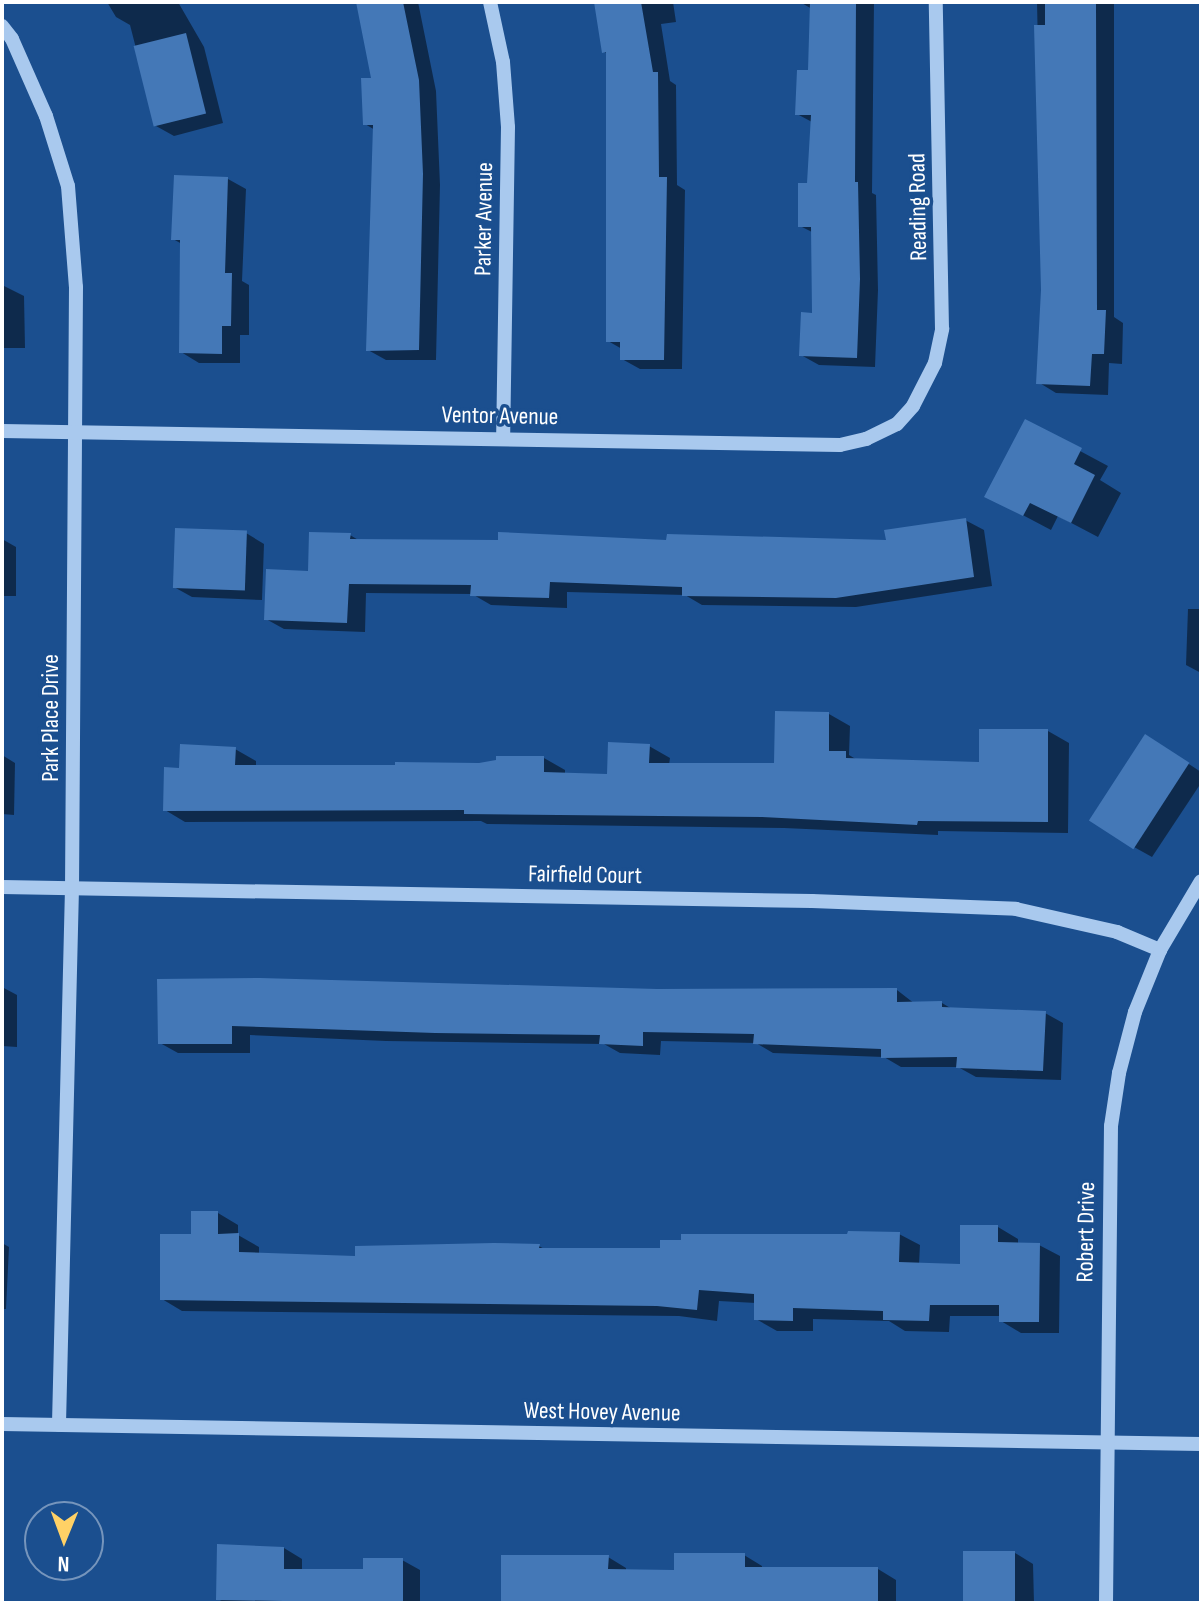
<!DOCTYPE html>
<html>
<head>
<meta charset="utf-8">
<style>
	body { margin:0 }
	#map { position:relative; width:1203px; height:1605px; overflow:hidden; background:#1b4f8f; font-family:"Sofia Sans Condensed",sans-serif }
	div>[style] { position:absolute }
	.shadow>* { inset:0; background:#0007 }
	.building>* { inset:0; background:#4478b7; transform-origin:0 0 }
	.minor>* { height:14px; margin:-7px; padding:0 7px; transform-origin:7px; border-radius:7px; background:#a9c9ee }
	span { translate:-50% -50%; white-space:nowrap; text-align:center; line-height:1.15; -webkit-text-stroke:7px #1b4f8f; paint-order:stroke }
	.street-label { font-size:24px; color:#fff }
	.frame { position:absolute; inset:0; border:4px solid #fff; pointer-events:none }
	.north { position:absolute; left:24px; top:1501px; width:80px; height:80px; box-sizing:border-box; background:#1b4f8f; border:2px solid #7695bc; border-radius:50%; rotate:181deg; font-size:22px; font-weight:700; line-height:32px; text-align:center; color:#fff }
	.north::after { content:''; display:block; margin:auto; width:28px; height:36px; background:#ffd166; clip-path:polygon(50% 0,100% 100%,50% 72%,0 100%) }
</style>
</head>
<body>
<div id="map">
	<div class="shadow">
		<div style="clip-path:polygon(107px 2px,178px 2px,204px 47px,223px 123px,174px 136px,156px 126px,130px 25px,116px 17px)"></div>
		<div style="clip-path:polygon(358px 2px,418px 2px,436px 91px,440px 185px,436px 360px,386px 360px,368px 350px,375px 130px,365px 124px,374px 80px)"></div>
		<div style="clip-path:polygon(596px 2px,673px 2px,676px 22px,661px 24px,670px 81px,676px 85px,677px 185px,685px 190px,682px 369px,640px 369px,622px 359px,622px 349px,608px 341px,608px 54px,603px 51px)"></div>
		<div style="clip-path:polygon(800px 2px,874px 2px,872px 193px,876px 195px,878px 290px,875px 367px,819px 365px,801px 355px,814px 315px,814px 233px,800px 226px,809px 185px,812px 122px,797px 114px,810px 73px,812px 9px)"></div>
		<div style="clip-path:polygon(1037px 2px,1114px 2px,1114px 317px,1123px 323px,1122px 364px,1109px 363px,1108px 395px,1056px 393px,1038px 382px,1043px 290px)"></div>
		<div style="clip-path:polygon(228px 179px,246px 189px,242px 281px,249px 285px,249px 335px,240px 335px,240px 363px,199px 363px,181px 352px,182px 244px,173px 239px)"></div>
		<div style="clip-path:polygon(2px 285px,24px 296px,25px 348px,2px 348px)"></div>
		<div style="clip-path:polygon(1026px 422px,1108px 466px,1100px 480px,1121px 493px,1098px 537px,1058px 516px,1051px 530px,987px 496px)"></div>
		<div style="clip-path:polygon(965px 520px,984px 530px,992px 586px,856px 607px,702px 605px,685px 595px,567px 592px,567px 608px,491px 605px,472px 594px,366px 593px,365px 632px,284px 629px,266px 619px,350px 535px,360px 541px,888px 542px)"></div>
		<div style="clip-path:polygon(246px 533px,264px 544px,262px 600px,192px 597px,174px 587px)"></div>
		<div style="clip-path:polygon(2px 539px,16px 547px,16px 596px,2px 596px)"></div>
		<div style="clip-path:polygon(1188px 609px,1201px 609px,1201px 673px,1186px 665px)"></div>
		<div style="clip-path:polygon(829px 714px,850px 726px,849px 755px,859px 761px,981px 764px,1048px 731px,1069px 743px,1068px 833px,938px 831px,938px 835px,784px 828px,487px 824px,481px 821px,185px 822px,165px 810px,181px 770px,235px 749px,256px 761px,256px 767px,479px 765px,544px 758px,565px 770px,565px 774px,609px 776px,649px 746px,670px 758px,669px 765px,776px 765px)"></div>
		<div style="clip-path:polygon(1163px 747px,1201px 772px,1201px 783px,1152px 857px,1134px 847px)"></div>
		<div style="clip-path:polygon(2px 755px,15px 763px,14px 815px,2px 814px)"></div>
		<div style="clip-path:polygon(159px 981px,657px 991px,897px 990px,915px 1004px,942px 1003px,952px 1009px,1045px 1013px,1063px 1023px,1061px 1080px,976px 1077px,958px 1067px,901px 1067px,884px 1057px,773px 1053px,756px 1043px,661px 1041px,660px 1055px,620px 1053px,604px 1044px,386px 1041px,250px 1035px,250px 1053px,178px 1053px,160px 1043px)"></div>
		<div style="clip-path:polygon(2px 987px,17px 995px,17px 1047px,2px 1046px)"></div>
		<div style="clip-path:polygon(218px 1213px,238px 1225px,238px 1235px,259px 1247px,259px 1255px,357px 1258px,539px 1246px,546px 1250px,662px 1250px,899px 1234px,920px 1245px,919px 1265px,962px 1266px,998px 1227px,1018px 1239px,1018px 1244px,1039px 1245px,1060px 1256px,1059px 1333px,1021px 1333px,1001px 1321px,1001px 1316px,950px 1316px,949px 1332px,905px 1331px,889px 1321px,813px 1319px,813px 1331px,777px 1331px,756px 1319px,756px 1303px,719px 1301px,717px 1321px,679px 1316px,182px 1311px,162px 1299px,193px 1236px)"></div>
		<div style="clip-path:polygon(2px 1243px,9px 1247px,6px 1309px,2px 1309px)"></div>
		<div style="clip-path:polygon(284px 1548px,302px 1559px,302px 1571px,365px 1571px,402px 1560px,420px 1570px,420px 1603px,225px 1603px,218px 1599px)"></div>
		<div style="clip-path:polygon(1015px 1553px,1033px 1564px,1034px 1603px,964px 1603px)"></div>
		<div style="clip-path:polygon(744px 1555px,762px 1566px,762px 1569px,878px 1569px,896px 1580px,896px 1603px,503px 1603px,608px 1557px,626px 1568px,626px 1572px,676px 1572px)"></div>
	</div>
	<div class="building">
		<div style="clip-path:polygon(356px 2px,403px 2px,419px 80px,423px 174px,419px 350px,366px 351px,373px 125px,363px 125px,361px 78px,371px 78px)"></div>
		<div style="clip-path:polygon(594px 2px,641px 2px,653px 72px,658px 72px,659px 177px,667px 177px,664px 360px,620px 360px,620px 342px,606px 342px,606px 52px,602px 53px)"></div>
		<div style="clip-path:polygon(810px 2px,856px 2px,855px 182px,858px 182px,860px 279px,857px 358px,799px 356px,801px 312px,812px 313px,811px 227px,798px 227px,798px 183px,807px 183px,811px 115px,795px 115px,797px 70px,808px 70px)"></div>
		<div style="clip-path:polygon(1045px 2px,1096px 2px,1097px 310px,1106px 310px,1104px 354px,1092px 354px,1090px 386px,1036px 384px,1041px 290px,1034px 25px,1045px 25px)"></div>
		<div style="left:186px;top:33px;width:83px;height:54px;rotate:76deg"></div>
		<div style="clip-path:polygon(174px 175px,228px 177px,225px 273px,232px 273px,231px 326px,222px 326px,222px 354px,179px 353px,180px 240px,171px 240px)"></div>
		<div style="clip-path:polygon(1025px 419px,1082px 448px,1074px 464px,1095px 475px,1071px 523px,1030px 503px,1023px 516px,984px 497px)"></div>
		<div style="clip-path:polygon(966px 518px,974px 577px,836px 598px,682px 596px,682px 587px,550px 582px,549px 598px,470px 596px,471px 585px,349px 584px,347px 623px,264px 620px,266px 569px,308px 571px,309px 532px,351px 533px,350px 539px,498px 540px,498px 532px,666px 540px,667px 534px,886px 540px,884px 530px)"></div>
		<div style="left:175px;top:528px;width:72px;height:60px;rotate:2deg"></div>
		<div style="clip-path:polygon(775px 711px,829px 712px,829px 751px,846px 751px,846px 758px,979px 762px,979px 729px,1048px 729px,1048px 822px,918px 821px,917px 825px,762px 817px,464px 814px,464px 810px,163px 811px,164px 767px,179px 768px,180px 744px,236px 747px,235px 765px,395px 765px,395px 762px,479px 763px,496px 760px,496px 756px,544px 756px,544px 772px,607px 774px,608px 742px,650px 744px,649px 763px,774px 763px)"></div>
		<div style="left:1145px;top:734px;width:53px;height:103px;rotate:33deg"></div>
		<div style="clip-path:polygon(260px 978px,657px 989px,897px 988px,897px 1002px,942px 1001px,942px 1007px,1046px 1011px,1043px 1071px,956px 1068px,957px 1057px,881px 1058px,881px 1049px,753px 1044px,754px 1034px,643px 1032px,643px 1046px,599px 1044px,600px 1035px,435px 1033px,232px 1026px,232px 1044px,158px 1044px,157px 979px)"></div>
		<div style="clip-path:polygon(191px 1211px,218px 1211px,218px 1234px,239px 1233px,239px 1252px,355px 1256px,355px 1246px,494px 1243px,540px 1244px,539px 1248px,660px 1248px,660px 1240px,681px 1240px,681px 1234px,847px 1234px,848px 1231px,900px 1232px,899px 1262px,960px 1264px,960px 1225px,998px 1225px,998px 1242px,1040px 1243px,1039px 1322px,999px 1322px,999px 1305px,930px 1305px,929px 1321px,883px 1320px,883px 1311px,793px 1308px,793px 1321px,754px 1320px,754px 1294px,699px 1290px,697px 1310px,657px 1306px,160px 1300px,160px 1234px,191px 1234px)"></div>
		<div style="clip-path:polygon(217px 1544px,284px 1547px,284px 1569px,363px 1569px,363px 1558px,403px 1558px,403px 1603px,216px 1600px)"></div>
		<div style="left:963px;top:1551px;width:52px;height:52px"></div>
		<div style="clip-path:polygon(674px 1553px,745px 1553px,745px 1567px,878px 1567px,878px 1603px,501px 1603px,501px 1555px,609px 1555px,608px 1569px,674px 1570px)"></div>
	</div>
	<div class="minor">
		<div style="left:490px;top:2px;width:61px;rotate:77.8deg"></div>
		<div style="left:503px;top:62px;width:65px;rotate:85.6deg"></div>
		<div style="left:508px;top:127px;width:311px;rotate:90.9deg"></div>
		<div style="left:2px;top:26px;width:16px;rotate:52deg"></div>
		<div style="left:12px;top:39px;width:84px;rotate:66.2deg"></div>
		<div style="left:46px;top:116px;width:73px;rotate:72.6deg"></div>
		<div style="left:68px;top:186px;width:101px;rotate:85.5deg"></div>
		<div style="left:76px;top:287px;width:601px;rotate:90.38deg"></div>
		<div style="left:72px;top:888px;width:537px;rotate:91.39deg"></div>
		<div style="left:2px;top:431px;width:838px;rotate:0.96deg"></div>
		<div style="left:840px;top:445px;width:27px;rotate:-13deg"></div>
		<div style="left:866px;top:439px;width:34px;rotate:-26deg"></div>
		<div style="left:897px;top:424px;width:24px;rotate:-48deg"></div>
		<div style="left:913px;top:406px;width:48px;rotate:-62.9deg"></div>
		<div style="left:935px;top:363px;width:35px;rotate:-78deg"></div>
		<div style="left:942px;top:329px;width:327px;rotate:-91.1deg"></div>
		<div style="left:2px;top:887px;width:810px;rotate:0.99deg"></div>
		<div style="left:812px;top:901px;width:204px;rotate:2.2deg"></div>
		<div style="left:1016px;top:909px;width:104px;rotate:12.8deg"></div>
		<div style="left:1117px;top:932px;width:47px;rotate:22.7deg"></div>
		<div style="left:2px;top:1424px;width:1199px;rotate:0.96deg"></div>
		<div style="left:1106px;top:1603px;width:477px;rotate:-89.4deg"></div>
		<div style="left:1111px;top:1126px;width:54px;rotate:-81.4deg"></div>
		<div style="left:1119px;top:1073px;width:63px;rotate:-75.3deg"></div>
		<div style="left:1135px;top:1012px;width:67px;rotate:-68deg"></div>
		<div style="left:1160px;top:950px;width:80px;rotate:-59.3deg"></div>
	</div>
	<div class="street-label">
		<span style="left:918px;top:207px;rotate:-91deg">Reading Road</span>
		<span style="left:484px;top:219px;rotate:-89deg">Parker Avenue</span>
		<span style="left:500px;top:416px;rotate:1deg">Ventor Avenue</span>
		<span style="left:51px;top:718px;rotate:-90deg">Park Place Drive</span>
		<span style="left:585px;top:875px;rotate:1deg">Fairfield Court</span>
		<span style="left:1086px;top:1232px;rotate:-89deg">Robert Drive</span>
		<span style="left:602px;top:1412px;rotate:1deg">West Hovey Avenue</span>
	</div>
	<div class="frame"></div>
	<div class="north">N</div>
</div>
</body>
</html>
